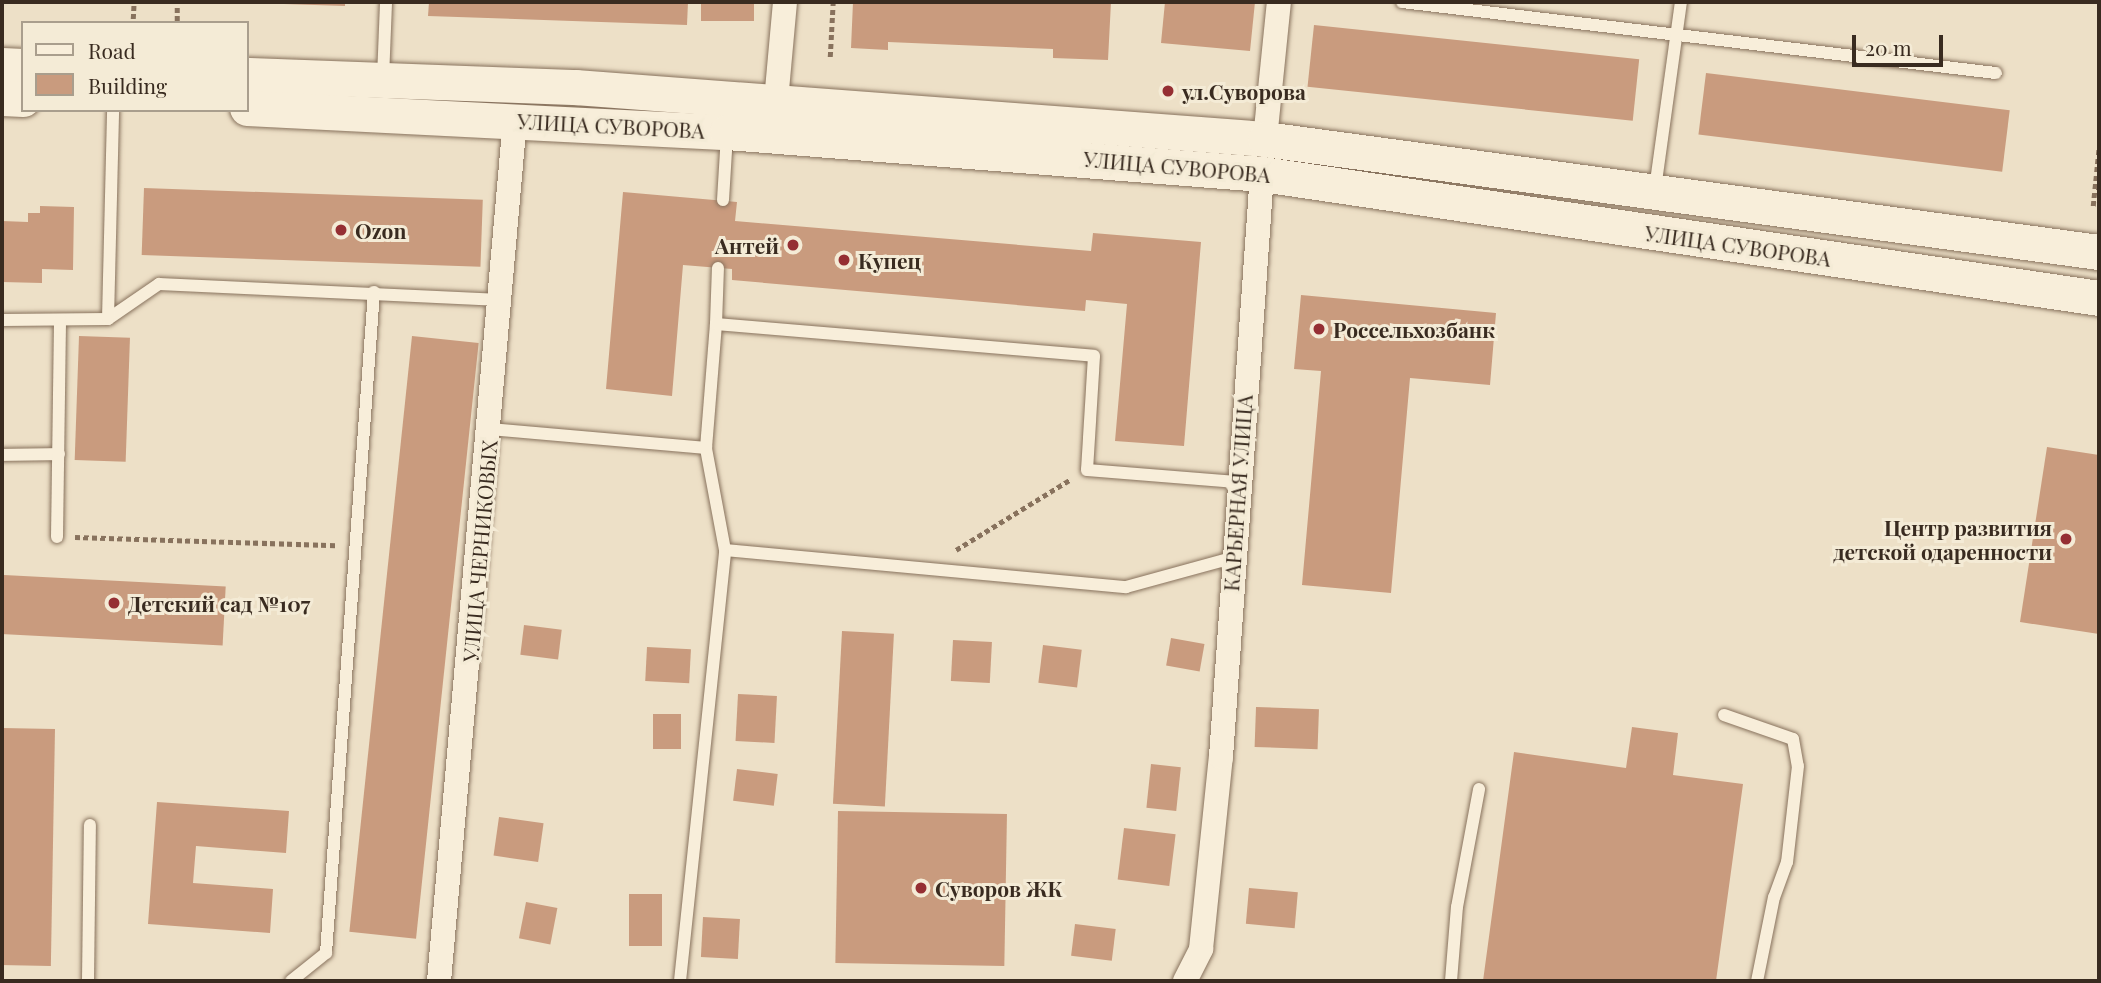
<!DOCTYPE html>
<html>
<head>
<meta charset="utf-8">
<style>
	body { margin:0 }
	#map { position:relative; width:2101px; height:983px; overflow:hidden; background:#ede0c7; font-family:"Playfair Display",serif }
	div>[style] { position:absolute }
	.building>* { inset:0; background:#c99b7e; transform-origin:0 0 }
	.path>* { height:4.5px; margin-top:-2.25px; transform-origin:0; background:repeating-linear-gradient(90deg,#88725d 0 5px,transparent 0 8.5px) }
	.roads { filter:drop-shadow(0 0 2px #88725d) drop-shadow(0 0 2px #88725d) }
	.lane>* { height:12px; margin:-6px; padding:0 6px; transform-origin:6px; border-radius:6px; background:#f8eeda }
	.street>* { height:24px; margin:-12px; padding:0 12px; transform-origin:12px; border-radius:12px; background:#f8eeda }
	.secondary>* { height:35px; margin:-17.5px; padding:0 17.5px; transform-origin:17.5px; border-radius:17.5px; background:#f8eeda }
	.dots>* { width:19px; height:19px; translate:-50% -50%; box-sizing:border-box; border:4px solid #f4ebd6; border-radius:50% }
	span { translate:-50% -50%; white-space:nowrap; text-align:center; line-height:1.15; -webkit-text-stroke:6px #f4ebd6; paint-order:stroke }
	.poi-label { font-size:21px; color:#392b20; font-weight:700 }
	.left { translate:0 -50%; text-align:left }
	.right { translate:-100% -50%; text-align:right }
	.street-label { font-size:21px; color:#392b20 }
	.frame { position:absolute; inset:0; border:4px solid #392b20; pointer-events:none }
	.legend { position:absolute; left:21px; top:21px; width:228px; height:91px; box-sizing:border-box; background:#f4ebd6; border:2px solid #a99e8d; margin:0; padding:9px 12px; list-style:none; font-size:21px; color:#392b20 }
	.legend li { display:flex; align-items:center; gap:14px; height:35px }
	.legend b { width:35px; border:2px solid #a99e8d }
	.scale { position:absolute; left:1852px; top:35px; width:91px; height:32px; box-sizing:border-box; border:4px solid #392b20; border-top:0; padding-left:9px; font-size:21px; line-height:24px; white-space:nowrap; color:#392b20; -webkit-text-stroke:5px #f4ebd6; paint-order:stroke }
</style>
</head>
<body>
<div id="map">
	<div class="building">
		<div style="clip-path:polygon(284px 2px,345px 2px,345px 6px,284px 4px)"></div>
		<div style="clip-path:polygon(429px 2px,688px 2px,687px 25px,428px 16px)"></div>
		<div style="left:701px;top:2px;width:53px;height:19px"></div>
		<div style="clip-path:polygon(853px 2px,1111px 2px,1108px 60px,1053px 58px,1053px 49px,888px 42px,888px 50px,851px 48px)"></div>
		<div style="clip-path:polygon(1165px 2px,1255px 2px,1250px 51px,1161px 43px)"></div>
		<div style="left:1314px;top:25px;width:327px;height:62px;rotate:6deg"></div>
		<div style="left:1706px;top:73px;width:306px;height:62px;rotate:7deg"></div>
		<div style="left:144px;top:188px;width:339px;height:67px;rotate:2deg"></div>
		<div style="clip-path:polygon(623px 192px,737px 202px,735px 221px,1091px 251px,1093px 233px,1201px 242px,1184px 446px,1115px 441px,1127px 304px,1086px 300px,1085px 311px,732px 280px,732px 269px,683px 265px,672px 396px,606px 389px)"></div>
		<div style="clip-path:polygon(40px 206px,74px 207px,73px 270px,42px 269px,42px 283px,2px 282px,2px 221px,28px 222px,28px 213px,40px 213px)"></div>
		<div style="clip-path:polygon(1301px 295px,1496px 313px,1490px 385px,1410px 378px,1391px 593px,1302px 585px,1321px 371px,1294px 369px)"></div>
		<div style="left:79px;top:336px;width:51px;height:124px;rotate:2deg"></div>
		<div style="left:412px;top:336px;width:67px;height:599px;rotate:6deg"></div>
		<div style="clip-path:polygon(2047px 447px,2099px 455px,2099px 634px,2020px 622px)"></div>
		<div style="left:4px;top:575px;width:222px;height:59px;rotate:3deg"></div>
		<div style="left:524px;top:625px;width:38px;height:30px;rotate:7deg"></div>
		<div style="left:842px;top:631px;width:52px;height:173px;rotate:3deg"></div>
		<div style="left:1171px;top:638px;width:34px;height:28px;rotate:10deg"></div>
		<div style="left:953px;top:640px;width:39px;height:41px;rotate:3deg"></div>
		<div style="left:1043px;top:645px;width:39px;height:38px;rotate:7deg"></div>
		<div style="left:647px;top:647px;width:44px;height:34px;rotate:3deg"></div>
		<div style="left:738px;top:694px;width:39px;height:47px;rotate:3deg"></div>
		<div style="left:1256px;top:707px;width:63px;height:40px;rotate:2deg"></div>
		<div style="left:653px;top:714px;width:28px;height:35px"></div>
		<div style="clip-path:polygon(1632px 727px,1678px 733px,1673px 775px,1743px 784px,1716px 981px,1483px 981px,1514px 752px,1626px 768px)"></div>
		<div style="left:2px;top:728px;width:53px;height:237px;rotate:1deg"></div>
		<div style="left:1151px;top:764px;width:30px;height:44px;rotate:6deg"></div>
		<div style="left:737px;top:769px;width:41px;height:32px;rotate:7deg"></div>
		<div style="clip-path:polygon(157px 802px,289px 811px,286px 853px,196px 846px,193px 883px,273px 889px,270px 933px,148px 924px)"></div>
		<div style="left:838px;top:811px;width:169px;height:152px;rotate:1deg"></div>
		<div style="left:499px;top:817px;width:45px;height:39px;rotate:8deg"></div>
		<div style="left:1124px;top:828px;width:52px;height:52px;rotate:7deg"></div>
		<div style="left:1249px;top:888px;width:49px;height:36px;rotate:5deg"></div>
		<div style="left:629px;top:894px;width:33px;height:52px"></div>
		<div style="left:526px;top:902px;width:32px;height:37px;rotate:11deg"></div>
		<div style="left:703px;top:917px;width:37px;height:40px;rotate:3deg"></div>
		<div style="left:1075px;top:924px;width:41px;height:32px;rotate:7deg"></div>
	</div>
	<div class="path">
		<div style="left:133px;top:19px;width:17px;rotate:-87deg"></div>
		<div style="left:177px;top:21px;width:19px;rotate:-90deg"></div>
		<div style="left:830px;top:57px;width:55px;rotate:-86.9deg"></div>
		<div style="left:2093px;top:206px;width:59px;rotate:-84.2deg"></div>
		<div style="left:75px;top:537px;width:261px;rotate:1.8deg"></div>
		<div style="left:956px;top:550px;width:135px;rotate:-31.7deg"></div>
	</div>
	<div class="roads">
		<div class="lane">
			<div style="left:1402px;top:2px;width:598px;rotate:6.82deg"></div>
			<div style="left:383px;top:78px;width:76px;rotate:-87.7deg"></div>
			<div style="left:1655px;top:189px;width:189px;rotate:-82.1deg"></div>
			<div style="left:723px;top:200px;width:66px;rotate:-86.5deg"></div>
			<div style="left:108px;top:319px;width:62px;rotate:-34.5deg"></div>
			<div style="left:159px;top:284px;width:342px;rotate:2.7deg"></div>
			<div style="left:2px;top:320px;width:106px;rotate:-0.5deg"></div>
			<div style="left:108px;top:319px;width:209px;rotate:-88.6deg"></div>
			<div style="left:716px;top:324px;width:56px;rotate:-88deg"></div>
			<div style="left:490px;top:429px;width:217px;rotate:5deg"></div>
			<div style="left:706px;top:448px;width:124px;rotate:-85.4deg"></div>
			<div style="left:716px;top:324px;width:379px;rotate:4.8deg"></div>
			<div style="left:1094px;top:356px;width:114px;rotate:93.5deg"></div>
			<div style="left:1087px;top:470px;width:150px;rotate:4.6deg"></div>
			<div style="left:2px;top:455px;width:57px;rotate:-1deg"></div>
			<div style="left:57px;top:537px;width:217px;rotate:-89.2deg"></div>
			<div style="left:725px;top:550px;width:403px;rotate:5.3deg"></div>
			<div style="left:1126px;top:587px;width:110px;rotate:-15.3deg"></div>
			<div style="left:1724px;top:715px;width:73px;rotate:19.2deg"></div>
			<div style="left:1793px;top:739px;width:27px;rotate:80deg"></div>
			<div style="left:1798px;top:766px;width:97px;rotate:96.5deg"></div>
			<div style="left:1787px;top:862px;width:37px;rotate:110deg"></div>
			<div style="left:1774px;top:897px;width:86px;rotate:101.4deg"></div>
			<div style="left:88px;top:981px;width:156px;rotate:-89.3deg"></div>
			<div style="left:291px;top:981px;width:45px;rotate:-38.7deg"></div>
			<div style="left:326px;top:953px;width:663px;rotate:-85.85deg"></div>
			<div style="left:680px;top:981px;width:433px;rotate:-84deg"></div>
			<div style="left:725px;top:550px;width:104px;rotate:-100.6deg"></div>
			<div style="left:1451px;top:981px;width:74px;rotate:-85.4deg"></div>
			<div style="left:1457px;top:907px;width:120px;rotate:-79.4deg"></div>
		</div>
		<div class="street">
			<div style="left:776px;top:101px;width:99px;rotate:-84.8deg"></div>
			<div style="left:1265px;top:139px;width:138px;rotate:-84.2deg"></div>
			<div style="left:439px;top:981px;width:864px;rotate:-84.96deg"></div>
			<div style="left:1185px;top:981px;width:36px;rotate:-63deg"></div>
			<div style="left:1201px;top:949px;width:193px;rotate:-84.1deg"></div>
			<div style="left:1221px;top:757px;width:584px;rotate:-85.98deg"></div>
		</div>
		<div class="secondary">
			<div style="left:2px;top:65px;width:21px;rotate:3deg"></div>
			<div style="left:247px;top:75px;width:328px;rotate:2.1deg"></div>
			<div style="left:575px;top:87px;width:692px;rotate:4.31deg"></div>
			<div style="left:1265px;top:139px;width:842px;rotate:7.72deg"></div>
			<div style="left:2px;top:98px;width:21px;rotate:3deg"></div>
			<div style="left:247px;top:108px;width:481px;rotate:2.9deg"></div>
			<div style="left:727px;top:132px;width:537px;rotate:4.49deg"></div>
			<div style="left:1262px;top:174px;width:846px;rotate:8.43deg"></div>
		</div>
	</div>
	<div class="dots">
		<div style="left:1168px;top:91px;background:#952f33"></div>
		<div style="left:341px;top:230px;background:#952f33"></div>
		<div style="left:793px;top:245px;background:#952f33"></div>
		<div style="left:844px;top:260px;background:#952f33"></div>
		<div style="left:1319px;top:329px;background:#952f33"></div>
		<div style="left:2066px;top:539px;background:#952f33"></div>
		<div style="left:114px;top:603px;background:#952f33"></div>
		<div style="left:921px;top:888px;background:#952f33"></div>
	</div>
	<div class="poi-label">
		<span class="left" style="left:1182px;top:91px">ул.Суворова</span>
		<span class="left" style="left:355px;top:230px">Ozon</span>
		<span class="right" style="left:779px;top:245px">Антей</span>
		<span class="left" style="left:858px;top:260px">Купец</span>
		<span class="left" style="left:1333px;top:329px">Россельхозбанк</span>
		<span class="right" style="left:2052px;top:539px">Центр развития<br>детской одаренности</span>
		<span class="left" style="left:128px;top:603px">Детский сад №107</span>
		<span class="left" style="left:935px;top:888px">Суворов ЖК</span>
	</div>
	<div class="street-label">
		<span style="left:611px;top:125px;rotate:3deg">УЛИЦА СУВОРОВА</span>
		<span style="left:1177px;top:166px;rotate:5deg">УЛИЦА СУВОРОВА</span>
		<span style="left:1738px;top:245px;rotate:8deg">УЛИЦА СУВОРОВА</span>
		<span style="left:1237px;top:493px;rotate:-86deg">КАРЬЕРНАЯ УЛИЦА</span>
		<span style="left:479px;top:551px;rotate:-85deg">УЛИЦА ЧЕРНИКОВЫХ</span>
	</div>
	<div class="frame"></div>
	<ul class="legend">
	<li><b style="height:9px;background:#f8eeda"></b>Road</li>
	<li><b style="height:19px;background:#c99b7e"></b>Building</li>
	</ul>
	<div class="scale">20 m</div>
</div>
</body>
</html>
